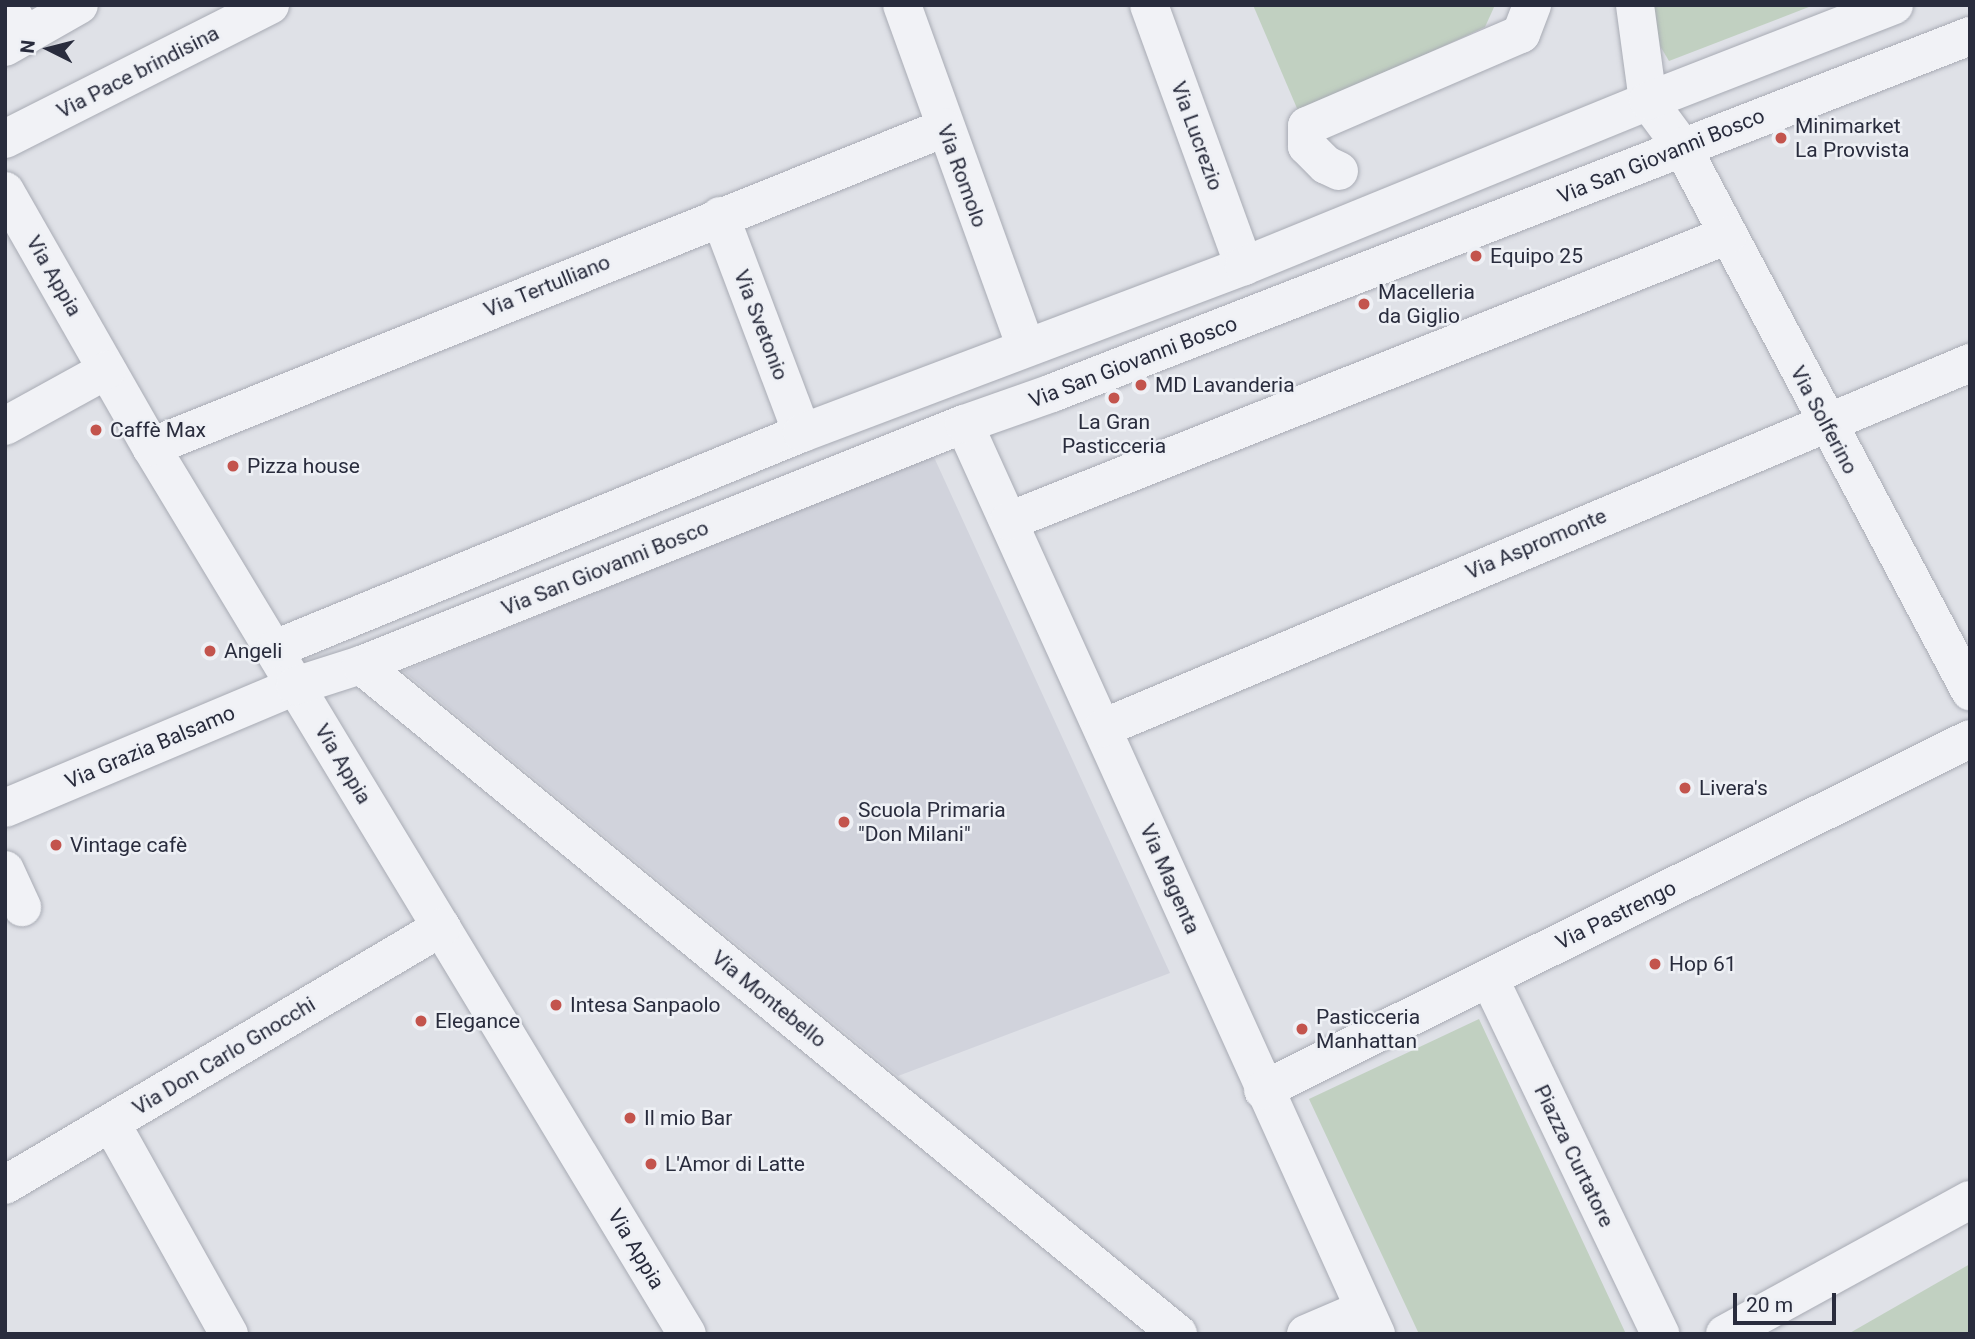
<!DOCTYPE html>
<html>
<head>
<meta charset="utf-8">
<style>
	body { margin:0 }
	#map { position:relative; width:1975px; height:1339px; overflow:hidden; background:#dfe1e7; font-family:Roboto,sans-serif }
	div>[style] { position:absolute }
	.built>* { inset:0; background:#d1d3dc }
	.green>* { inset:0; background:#c1d0c1 }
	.roads { filter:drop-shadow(0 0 2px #a8abb4) drop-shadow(0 0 2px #a8abb4) }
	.minor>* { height:38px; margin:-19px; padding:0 19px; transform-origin:19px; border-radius:19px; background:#f1f2f6 }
	.dots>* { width:19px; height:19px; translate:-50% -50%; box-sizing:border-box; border:4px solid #eef0f5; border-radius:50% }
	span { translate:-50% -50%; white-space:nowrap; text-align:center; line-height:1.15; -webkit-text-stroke:5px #eef0f5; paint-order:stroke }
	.street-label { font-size:21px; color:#292c3d }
	.poi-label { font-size:21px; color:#292c3d }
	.left { translate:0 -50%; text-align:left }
	.frame { position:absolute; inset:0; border:7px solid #292c3d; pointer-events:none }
	.north { position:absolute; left:14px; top:14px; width:70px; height:70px; -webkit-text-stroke:5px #eef0f5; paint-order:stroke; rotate:276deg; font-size:19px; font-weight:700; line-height:28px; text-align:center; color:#292c3d }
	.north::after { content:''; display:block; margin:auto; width:24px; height:32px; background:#292c3d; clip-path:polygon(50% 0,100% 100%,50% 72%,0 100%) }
	.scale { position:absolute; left:1733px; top:1293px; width:103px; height:32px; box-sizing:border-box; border:4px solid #292c3d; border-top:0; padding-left:9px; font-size:21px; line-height:24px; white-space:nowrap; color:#292c3d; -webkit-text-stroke:5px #eef0f5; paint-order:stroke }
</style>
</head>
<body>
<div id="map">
	<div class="built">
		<div style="clip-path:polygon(933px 455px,1170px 973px,898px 1076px,403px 671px)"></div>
	</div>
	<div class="green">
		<div style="clip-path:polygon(1253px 5px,1495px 5px,1485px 27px,1299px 113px)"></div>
		<div style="clip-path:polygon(1653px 5px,1814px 5px,1669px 61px,1660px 46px)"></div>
		<div style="clip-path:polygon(1479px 1019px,1626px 1334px,1419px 1334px,1309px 1099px)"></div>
		<div style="clip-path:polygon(1970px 1264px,1970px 1334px,1848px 1334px)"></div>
	</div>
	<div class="roads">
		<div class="minor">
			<div style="left:7px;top:5px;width:36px;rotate:60deg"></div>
			<div style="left:902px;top:5px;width:364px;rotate:70.1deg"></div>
			<div style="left:1149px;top:5px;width:278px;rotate:70deg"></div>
			<div style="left:1635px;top:5px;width:97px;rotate:82.3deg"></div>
			<div style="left:1648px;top:101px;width:57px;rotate:53.5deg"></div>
			<div style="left:1682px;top:147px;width:616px;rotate:62.1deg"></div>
			<div style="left:5px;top:47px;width:85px;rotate:-29.6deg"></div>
			<div style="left:5px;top:139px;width:297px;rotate:-26.8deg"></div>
			<div style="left:1339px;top:171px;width:14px;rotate:-155deg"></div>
			<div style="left:1326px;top:165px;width:27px;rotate:-135deg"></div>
			<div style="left:1307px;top:146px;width:20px;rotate:-90deg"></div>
			<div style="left:1307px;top:126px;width:233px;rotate:-23.3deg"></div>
			<div style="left:1521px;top:34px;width:31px;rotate:-69deg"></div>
			<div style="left:5px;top:191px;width:295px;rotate:60.3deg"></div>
			<div style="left:151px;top:447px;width:1036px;rotate:58.86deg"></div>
			<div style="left:720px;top:216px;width:232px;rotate:69.3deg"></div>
			<div style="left:964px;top:424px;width:999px;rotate:65.64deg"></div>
			<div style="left:5px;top:426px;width:116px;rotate:-28.8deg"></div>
			<div style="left:151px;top:447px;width:855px;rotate:-21.91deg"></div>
			<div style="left:1009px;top:521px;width:774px;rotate:-21.69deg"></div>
			<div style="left:275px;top:649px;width:570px;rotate:-22.29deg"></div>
			<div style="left:802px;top:433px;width:472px;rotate:-20.7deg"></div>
			<div style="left:1244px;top:266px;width:436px;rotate:-22.2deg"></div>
			<div style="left:1648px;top:101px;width:264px;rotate:-21.3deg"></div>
			<div style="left:361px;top:665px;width:1056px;rotate:39.31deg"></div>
			<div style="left:1103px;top:728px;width:941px;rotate:-22.83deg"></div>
			<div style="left:5px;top:808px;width:315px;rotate:-22.8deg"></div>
			<div style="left:295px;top:686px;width:69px;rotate:-17.7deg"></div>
			<div style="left:361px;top:665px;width:649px;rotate:-21.79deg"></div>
			<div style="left:964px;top:424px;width:93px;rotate:-19.4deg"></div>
			<div style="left:1052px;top:393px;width:985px;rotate:-21.25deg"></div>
			<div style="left:5px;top:870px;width:41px;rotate:65.3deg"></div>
			<div style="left:1489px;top:978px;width:395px;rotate:64.3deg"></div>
			<div style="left:1263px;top:1090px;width:789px;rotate:-26.4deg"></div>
			<div style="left:111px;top:1123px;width:242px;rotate:60.8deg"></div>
			<div style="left:5px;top:1185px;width:507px;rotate:-30.56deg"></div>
			<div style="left:1306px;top:1334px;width:63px;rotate:-23.3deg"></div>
			<div style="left:1725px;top:1334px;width:279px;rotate:-28.7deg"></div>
		</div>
	</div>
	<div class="dots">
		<div style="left:1781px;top:138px;background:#c3544d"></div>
		<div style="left:1476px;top:256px;background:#c3544d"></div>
		<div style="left:1364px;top:304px;background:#c3544d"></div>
		<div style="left:1141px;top:385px;background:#c3544d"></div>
		<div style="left:1114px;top:398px;background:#c3544d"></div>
		<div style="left:96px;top:430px;background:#c3544d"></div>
		<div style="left:233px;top:466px;background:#c3544d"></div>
		<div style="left:210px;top:651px;background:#c3544d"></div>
		<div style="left:1685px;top:788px;background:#c3544d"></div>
		<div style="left:844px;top:822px;background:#c3544d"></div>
		<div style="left:56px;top:845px;background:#c3544d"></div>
		<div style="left:1655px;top:964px;background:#c3544d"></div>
		<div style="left:556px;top:1005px;background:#c3544d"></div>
		<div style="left:421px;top:1021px;background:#c3544d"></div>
		<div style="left:1302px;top:1029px;background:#c3544d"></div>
		<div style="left:630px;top:1118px;background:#c3544d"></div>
		<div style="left:651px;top:1164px;background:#c3544d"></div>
	</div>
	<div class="street-label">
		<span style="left:138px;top:72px;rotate:-27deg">Via Pace brindisina</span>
		<span style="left:1197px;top:136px;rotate:70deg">Via Lucrezio</span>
		<span style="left:1661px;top:156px;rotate:-22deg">Via San Giovanni Bosco</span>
		<span style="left:962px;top:176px;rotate:70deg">Via Romolo</span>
		<span style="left:54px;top:276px;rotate:60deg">Via Appia</span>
		<span style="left:547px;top:286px;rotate:-22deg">Via Tertulliano</span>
		<span style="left:761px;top:325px;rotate:69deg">Via Svetonio</span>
		<span style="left:1133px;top:362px;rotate:-21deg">Via San Giovanni Bosco</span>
		<span style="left:1824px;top:420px;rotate:62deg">Via Solferino</span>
		<span style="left:1536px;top:544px;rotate:-23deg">Via Aspromonte</span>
		<span style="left:605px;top:568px;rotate:-22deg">Via San Giovanni Bosco</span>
		<span style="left:150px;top:747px;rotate:-23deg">Via Grazia Balsamo</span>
		<span style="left:343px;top:764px;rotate:59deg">Via Appia</span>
		<span style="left:1170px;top:879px;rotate:66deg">Via Magenta</span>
		<span style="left:1616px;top:915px;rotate:-26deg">Via Pastrengo</span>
		<span style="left:769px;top:999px;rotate:39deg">Via Montebello</span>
		<span style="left:224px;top:1056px;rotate:-31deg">Via Don Carlo Gnocchi</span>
		<span style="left:1574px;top:1156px;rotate:64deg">Piazza Curtatore</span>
		<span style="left:636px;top:1249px;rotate:59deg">Via Appia</span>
	</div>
	<div class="poi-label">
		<span class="left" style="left:1795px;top:138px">Minimarket<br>La Provvista</span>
		<span class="left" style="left:1490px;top:256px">Equipo 25</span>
		<span class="left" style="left:1378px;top:304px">Macelleria<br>da Giglio</span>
		<span class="left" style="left:1155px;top:385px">MD Lavanderia</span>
		<span style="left:1114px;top:434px">La Gran<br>Pasticceria</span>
		<span class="left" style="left:110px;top:430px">Caffè Max</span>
		<span class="left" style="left:247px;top:466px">Pizza house</span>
		<span class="left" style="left:224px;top:651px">Angeli</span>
		<span class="left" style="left:1699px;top:788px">Livera's</span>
		<span class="left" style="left:858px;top:822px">Scuola Primaria<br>"Don Milani"</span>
		<span class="left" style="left:70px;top:845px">Vintage cafè</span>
		<span class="left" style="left:1669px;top:964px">Hop 61</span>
		<span class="left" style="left:570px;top:1005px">Intesa Sanpaolo</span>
		<span class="left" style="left:1316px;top:1029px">Pasticceria<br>Manhattan</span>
		<span class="left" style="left:435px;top:1021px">Elegance</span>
		<span class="left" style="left:644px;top:1118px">Il mio Bar</span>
		<span class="left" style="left:665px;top:1164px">L'Amor di Latte</span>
	</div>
	<div class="frame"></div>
	<div class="north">N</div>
	<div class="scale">20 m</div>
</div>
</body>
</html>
